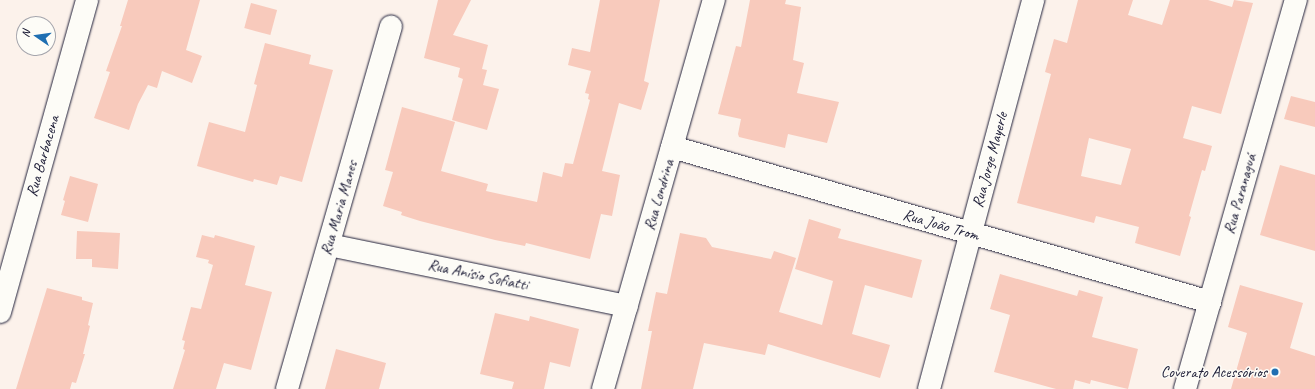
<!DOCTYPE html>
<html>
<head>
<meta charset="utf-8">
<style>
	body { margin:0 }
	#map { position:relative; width:1315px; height:389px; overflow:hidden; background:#fcf2eb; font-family:Caveat,sans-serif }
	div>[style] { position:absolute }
	.building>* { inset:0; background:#f8cabc; transform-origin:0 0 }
	.roads { filter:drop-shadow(0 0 1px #22223b) drop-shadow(0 0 1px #22223b) }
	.minor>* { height:22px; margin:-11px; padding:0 11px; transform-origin:11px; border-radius:11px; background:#fdfcf7 }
	.dots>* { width:11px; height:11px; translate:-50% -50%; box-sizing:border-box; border:2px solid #fdfcf7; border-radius:50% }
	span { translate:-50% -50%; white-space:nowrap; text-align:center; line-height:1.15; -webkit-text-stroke:3px #fdfcf7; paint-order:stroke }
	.street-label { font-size:16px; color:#22223b }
	.poi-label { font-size:16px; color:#22223b }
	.right { translate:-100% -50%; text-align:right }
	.north { position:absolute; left:16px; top:16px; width:40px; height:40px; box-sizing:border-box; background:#fdfcf7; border:1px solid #a5a5ac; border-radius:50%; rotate:283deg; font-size:11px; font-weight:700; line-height:16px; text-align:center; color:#22223b }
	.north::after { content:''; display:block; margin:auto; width:14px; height:18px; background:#1f6fb2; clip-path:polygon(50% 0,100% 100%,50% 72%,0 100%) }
</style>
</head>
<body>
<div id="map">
	<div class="building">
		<div style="clip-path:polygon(128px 0,200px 0,186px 50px,202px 56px,192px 83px,162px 71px,157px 88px,148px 85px,138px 104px,129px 130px,94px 118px,110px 72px,106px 71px,122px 26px,120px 26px)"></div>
		<div style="clip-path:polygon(438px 0,471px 0,453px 35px,488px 45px,482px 69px,487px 70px,483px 85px,499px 89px,487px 130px,452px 120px,463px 79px,458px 77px,460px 68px,424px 58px)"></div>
		<div style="clip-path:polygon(600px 0,660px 0,644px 81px,649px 83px,641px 110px,619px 103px,602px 171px,620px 175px,612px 216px,601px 214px,590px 259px,526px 243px,525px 246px,495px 240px,420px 221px,401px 215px,402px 212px,383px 206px,393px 172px,385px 170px,402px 107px,455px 122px,441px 171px,488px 184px,486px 191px,537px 202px,543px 172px,562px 177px,565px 163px,573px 164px,590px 100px,588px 99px,589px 94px,585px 93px,591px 71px,568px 65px,572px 48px,590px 52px)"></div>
		<div style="clip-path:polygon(750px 0,786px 0,785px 4px,801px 7px,793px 60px,804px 63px,797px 93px,839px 102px,827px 143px,788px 134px,785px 148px,739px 137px,738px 134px,741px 119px,718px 114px,736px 46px,741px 47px)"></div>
		<div style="clip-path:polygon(evenodd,1078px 0,1133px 0,1128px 15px,1162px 25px,1170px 0,1208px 0,1232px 7px,1234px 0,1253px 3px,1221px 114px,1192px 106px,1183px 138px,1212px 146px,1205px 171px,1202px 170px,1189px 216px,1191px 217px,1180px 256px,1135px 243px,1139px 227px,1096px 216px,1094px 223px,1017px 203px,1051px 74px,1045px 72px,1054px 39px,1067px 43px,1078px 0,1089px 138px,1131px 149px,1121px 185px,1081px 176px,1089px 138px)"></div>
		<div style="left:251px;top:3px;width:27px;height:26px;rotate:15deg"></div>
		<div style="clip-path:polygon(265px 43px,311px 55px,309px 64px,333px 70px,302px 182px,280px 176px,277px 185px,254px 179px,253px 182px,197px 166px,209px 122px,245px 132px,257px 85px,254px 84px)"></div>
		<div style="clip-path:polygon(1291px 96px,1315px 102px,1315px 127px,1284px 119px)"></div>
		<div style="clip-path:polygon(1280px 165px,1315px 175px,1315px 251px,1260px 235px)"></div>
		<div style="clip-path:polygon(70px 176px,98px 184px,88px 222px,61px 215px,65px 201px,63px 200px)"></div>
		<div style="clip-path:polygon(809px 219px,841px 229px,838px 238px,922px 260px,912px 298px,865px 285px,852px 334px,890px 345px,880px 378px,768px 344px,765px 355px,704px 343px,693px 389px,641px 389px,652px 331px,648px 331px,656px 292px,667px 294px,680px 233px,706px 238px,712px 247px,771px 259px,774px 251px,796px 258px,779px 312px,822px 325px,833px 281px,795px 269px)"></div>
		<div style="clip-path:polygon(77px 231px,120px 233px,118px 269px,92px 267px,92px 259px,76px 259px)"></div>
		<div style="clip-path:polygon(202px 235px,214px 238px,215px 235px,255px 246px,245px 285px,272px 292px,251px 370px,224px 363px,216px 389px,173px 389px,185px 350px,183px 349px,185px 341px,182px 340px,191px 307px,201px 309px,213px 265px,208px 263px,209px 260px,196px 257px)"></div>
		<div style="clip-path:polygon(1000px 274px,1077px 296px,1079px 290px,1103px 297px,1092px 337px,1138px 349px,1128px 389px,1091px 380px,1090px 384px,1075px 380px,1073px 389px,1056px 389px,994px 372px,1010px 315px,990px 309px)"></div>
		<div style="clip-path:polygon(1240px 285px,1303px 303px,1290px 348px,1315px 356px,1315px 389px,1231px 389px,1247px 333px,1228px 327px)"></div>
		<div style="clip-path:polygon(47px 288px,82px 297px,82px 300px,93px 303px,88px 325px,90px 326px,83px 354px,85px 354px,76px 383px,72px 382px,70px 389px,16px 389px)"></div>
		<div style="clip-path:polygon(495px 313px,529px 321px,530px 316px,579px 329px,570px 367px,550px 362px,544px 389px,512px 389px,514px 382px,480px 374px)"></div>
		<div style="clip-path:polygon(336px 349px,386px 363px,379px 389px,325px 389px)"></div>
	</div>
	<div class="roads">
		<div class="minor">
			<div style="left:672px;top:147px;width:560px;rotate:16.07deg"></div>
			<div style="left:329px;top:245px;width:304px;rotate:11.6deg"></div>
			<div style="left:0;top:312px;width:324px;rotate:-74.4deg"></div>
			<div style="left:287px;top:389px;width:377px;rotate:-74deg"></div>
			<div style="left:603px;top:389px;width:405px;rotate:-74.1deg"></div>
			<div style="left:929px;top:389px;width:403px;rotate:-75deg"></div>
			<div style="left:1185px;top:389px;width:405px;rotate:-74.1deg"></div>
		</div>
	</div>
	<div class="dots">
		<div style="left:1275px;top:372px;background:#1f6fb2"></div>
	</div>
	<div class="street-label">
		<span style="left:43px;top:156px;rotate:-74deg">Rua Barbacena</span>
		<span style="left:990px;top:160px;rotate:-75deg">Rua Jorge Mayerle</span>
		<span style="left:1240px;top:194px;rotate:-74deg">Rua Paranaguá</span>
		<span style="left:659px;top:195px;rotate:-74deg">Rua Londrina</span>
		<span style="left:339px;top:208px;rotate:-74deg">Rua Maria Manes</span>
		<span style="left:941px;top:225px;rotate:16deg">Rua João Trom</span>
		<span style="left:478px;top:275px;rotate:12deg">Rua Anísio Sofiatti</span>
	</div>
	<div class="poi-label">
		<span class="right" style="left:1267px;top:372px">Coverato Acessórios</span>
	</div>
	<div class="north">N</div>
</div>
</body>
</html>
